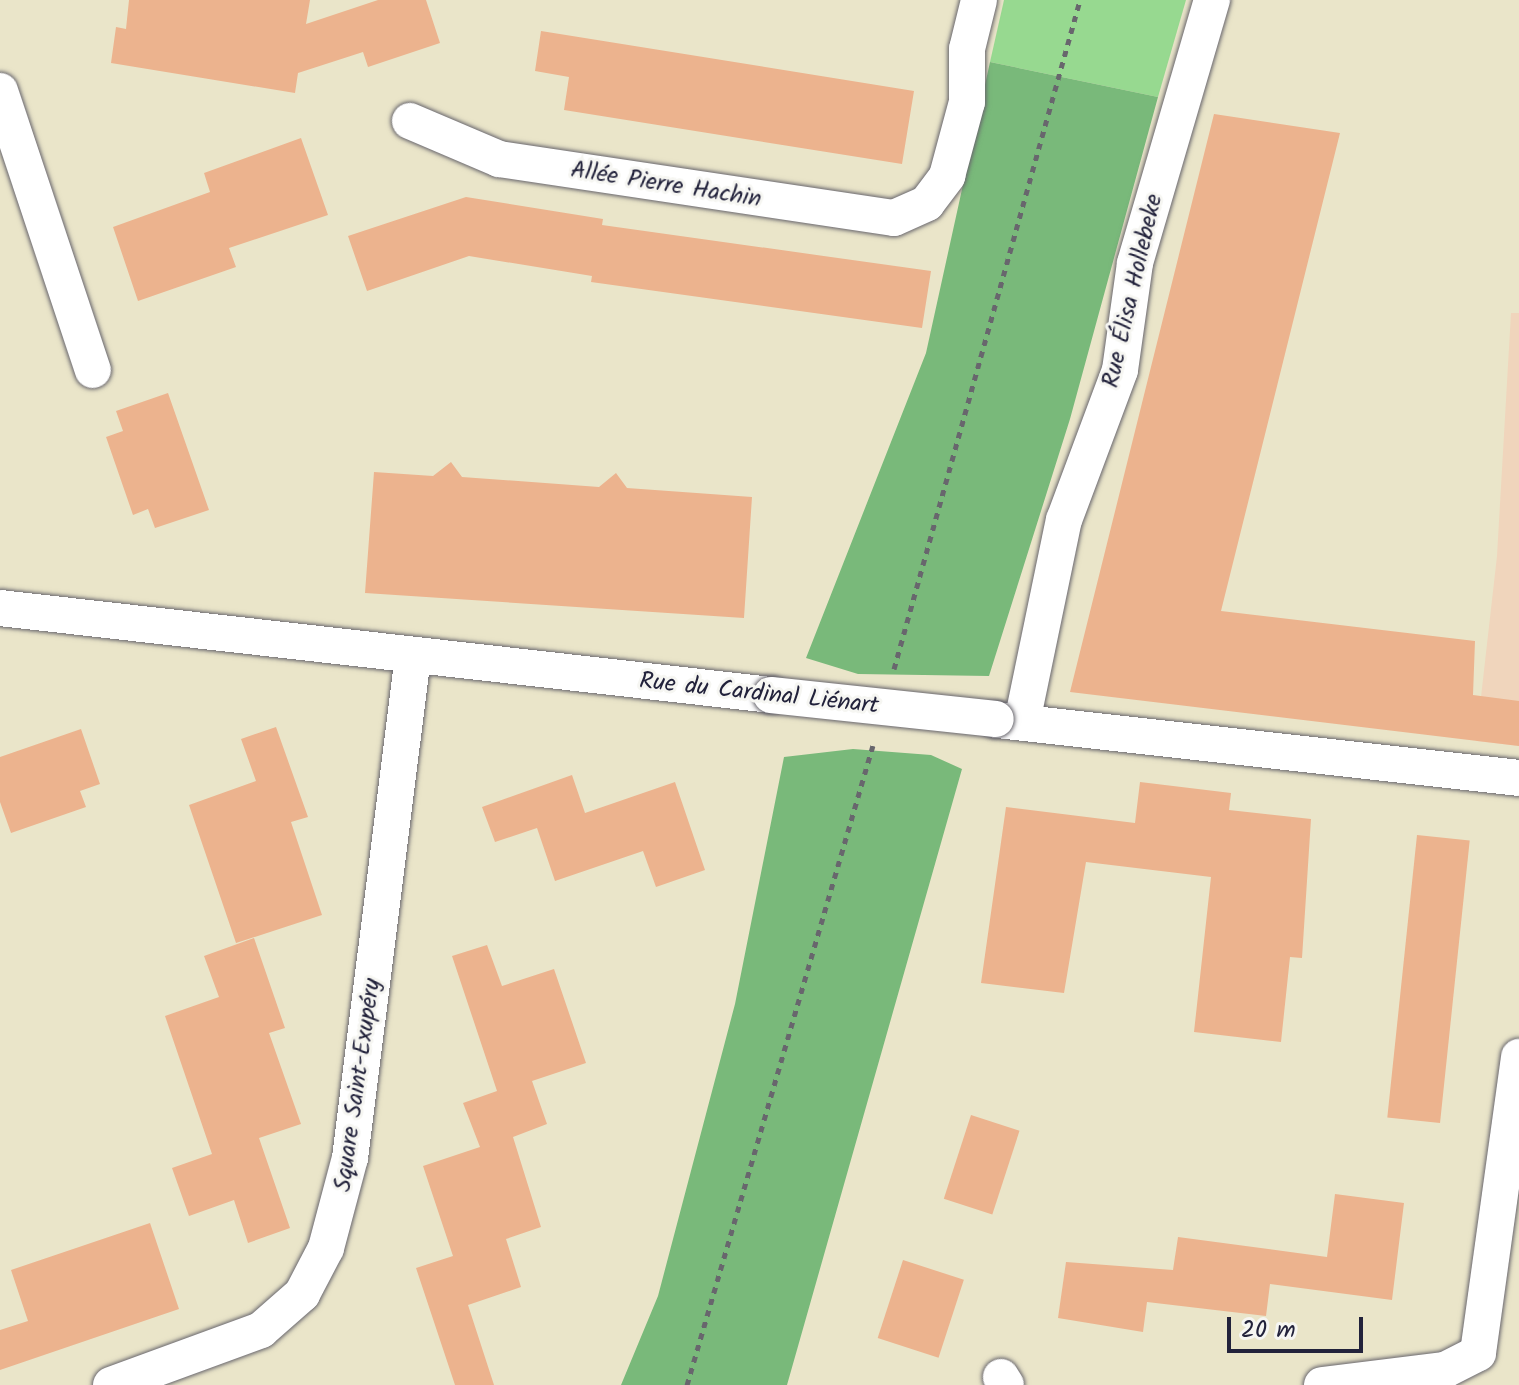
<!DOCTYPE html>
<html>
<head>
<meta charset="utf-8">
<style>
	body { margin:0 }
	#map { position:relative; width:1519px; height:1385px; overflow:hidden; background:#eae5c9; font-family:Kalam,sans-serif }
	div>[style] { position:absolute }
	.built>* { inset:0; background:#f0d5bc }
	.green>* { inset:0; background:#97d990 }
	.forest>* { inset:0; background:#79b97a }
	.building>* { inset:0; background:#ecb38e; transform-origin:0 0 }
	.path>* { height:5px; margin-top:-2.5px; transform-origin:0; background:repeating-linear-gradient(90deg,#68666d 0 6px,transparent 0 12px) }
	.roads { filter:drop-shadow(0 0 2px #68666d) drop-shadow(0 0 2px #68666d) }
	.minor>* { height:36px; margin:-18px; padding:0 18px; transform-origin:18px; border-radius:18px; background:#fff }
	.bridges { filter:drop-shadow(0 0 2px #68666d) drop-shadow(0 0 2px #68666d) }
	.minor-bridge>* { height:36px; margin:-18px; padding:0 18px; transform-origin:18px; border-radius:18px; background:#fff }
	span { translate:-50% -50%; white-space:nowrap; text-align:center; line-height:1.15; -webkit-text-stroke:6px #f6f6f2; paint-order:stroke }
	.street-label { font-size:24px; color:#22223b }
	.scale { position:absolute; left:1227px; top:1317px; width:136px; height:36px; box-sizing:border-box; border:4px solid #22223b; border-top:0; padding-left:10px; font-size:24px; line-height:28px; white-space:nowrap; color:#22223b; -webkit-text-stroke:6px #f6f6f2; paint-order:stroke }
</style>
</head>
<body>
<div id="map">
	<div class="built">
		<div style="clip-path:polygon(1511px 313px,1519px 313px,1519px 746px,1476px 741px,1497px 556px)"></div>
	</div>
	<div class="green">
		<div style="clip-path:polygon(1004px 0,1186px 0,1158px 97px,990px 62px)"></div>
	</div>
	<div class="forest">
		<div style="clip-path:polygon(990px 62px,1158px 97px,1070px 419px,989px 676px,858px 674px,806px 658px,926px 353px)"></div>
		<div style="clip-path:polygon(853px 749px,931px 755px,962px 769px,787px 1385px,621px 1385px,658px 1296px,735px 1004px,784px 757px)"></div>
	</div>
	<div class="building">
		<div style="clip-path:polygon(129px 0,310px 0,306px 24px,378px 0,426px 0,440px 43px,368px 67px,363px 52px,298px 73px,295px 93px,111px 63px,116px 27px,126px 29px)"></div>
		<div style="clip-path:polygon(541px 31px,914px 91px,902px 164px,564px 110px,569px 77px,535px 71px)"></div>
		<div style="clip-path:polygon(1214px 114px,1340px 133px,1221px 611px,1475px 641px,1473px 695px,1519px 701px,1519px 746px,1070px 692px)"></div>
		<div style="clip-path:polygon(301px 138px,328px 215px,229px 248px,236px 267px,138px 301px,113px 227px,210px 192px,204px 173px)"></div>
		<div style="clip-path:polygon(466px 197px,603px 219px,602px 225px,931px 271px,922px 328px,591px 282px,592px 276px,469px 256px,367px 291px,348px 236px)"></div>
		<div style="clip-path:polygon(168px 393px,209px 510px,155px 528px,148px 509px,133px 515px,106px 437px,123px 431px,116px 411px)"></div>
		<div style="clip-path:polygon(451px 462px,462px 477px,599px 487px,616px 473px,627px 488px,752px 497px,744px 618px,365px 593px,374px 472px,433px 476px)"></div>
		<div style="clip-path:polygon(276px 727px,308px 817px,291px 822px,322px 915px,236px 943px,189px 805px,256px 781px,241px 739px)"></div>
		<div style="clip-path:polygon(81px 729px,100px 784px,80px 791px,86px 807px,11px 833px,0 802px,0 757px)"></div>
		<div style="clip-path:polygon(572px 775px,585px 813px,675px 782px,705px 870px,656px 887px,643px 851px,555px 881px,537px 828px,495px 842px,482px 807px)"></div>
		<div style="clip-path:polygon(1140px 782px,1231px 793px,1229px 810px,1311px 819px,1302px 958px,1290px 957px,1281px 1042px,1194px 1032px,1211px 877px,1086px 862px,1064px 993px,981px 983px,1006px 807px,1135px 823px)"></div>
		<div style="left:1417px;top:835px;width:53px;height:284px;rotate:6deg"></div>
		<div style="clip-path:polygon(254px 938px,285px 1028px,269px 1033px,301px 1124px,259px 1138px,290px 1228px,248px 1243px,234px 1200px,189px 1216px,172px 1168px,212px 1154px,165px 1016px,219px 997px,204px 956px)"></div>
		<div style="clip-path:polygon(487px 945px,502px 986px,554px 969px,586px 1063px,532px 1081px,547px 1124px,513px 1137px,541px 1227px,506px 1239px,521px 1287px,468px 1305px,494px 1385px,455px 1385px,416px 1268px,453px 1256px,423px 1166px,480px 1147px,463px 1103px,497px 1091px,452px 956px)"></div>
		<div style="left:971px;top:1115px;width:51px;height:88px;rotate:18deg"></div>
		<div style="clip-path:polygon(1335px 1194px,1404px 1203px,1392px 1300px,1270px 1284px,1266px 1316px,1147px 1302px,1143px 1332px,1058px 1318px,1066px 1262px,1173px 1270px,1178px 1237px,1327px 1257px)"></div>
		<div style="clip-path:polygon(150px 1223px,179px 1309px,0 1370px,0 1330px,28px 1321px,11px 1270px)"></div>
		<div style="left:903px;top:1260px;width:64px;height:82px;rotate:18deg"></div>
	</div>
	<div class="path">
		<div style="left:894px;top:669px;width:694px;rotate:-74.46deg"></div>
		<div style="left:687px;top:1385px;width:666px;rotate:-73.79deg"></div>
	</div>
	<div class="roads">
		<div class="minor">
			<div style="left:0;top:91px;width:294px;rotate:71.6deg"></div>
			<div style="left:410px;top:121px;width:97px;rotate:23.1deg"></div>
			<div style="left:499px;top:159px;width:399px;rotate:8.5deg"></div>
			<div style="left:894px;top:218px;width:36px;rotate:-24deg"></div>
			<div style="left:927px;top:203px;width:34px;rotate:-53deg"></div>
			<div style="left:947px;top:176px;width:77px;rotate:-74.9deg"></div>
			<div style="left:967px;top:102px;width:53px;rotate:-90deg"></div>
			<div style="left:967px;top:49px;width:50px;rotate:-76.2deg"></div>
			<div style="left:0;top:608px;width:776px;rotate:6.44deg"></div>
			<div style="left:997px;top:720px;width:525px;rotate:6.34deg"></div>
			<div style="left:1022px;top:722px;width:206px;rotate:-78.3deg"></div>
			<div style="left:1064px;top:520px;width:160px;rotate:-69.5deg"></div>
			<div style="left:1120px;top:370px;width:108px;rotate:-82deg"></div>
			<div style="left:1135px;top:263px;width:274px;rotate:-73.7deg"></div>
			<div style="left:1001px;top:1377px;width:9px;rotate:58deg"></div>
			<div style="left:111px;top:1385px;width:160px;rotate:-20.1deg"></div>
			<div style="left:261px;top:1330px;width:55px;rotate:-41.3deg"></div>
			<div style="left:302px;top:1294px;width:52px;rotate:-62.4deg"></div>
			<div style="left:326px;top:1248px;width:93px;rotate:-75.1deg"></div>
			<div style="left:350px;top:1158px;width:506px;rotate:-82.85deg"></div>
			<div style="left:1322px;top:1385px;width:124px;rotate:-7deg"></div>
			<div style="left:1445px;top:1370px;width:37px;rotate:-27deg"></div>
			<div style="left:1478px;top:1353px;width:299px;rotate:-82.1deg"></div>
		</div>
	</div>
	<div class="bridges">
		<div class="minor-bridge">
			<div style="left:771px;top:695px;width:226px;rotate:6.1deg"></div>
		</div>
	</div>
	<div class="street-label">
		<span style="left:666px;top:185px;rotate:9deg">Allée Pierre Hachin</span>
		<span style="left:1133px;top:291px;rotate:-77deg">Rue Élisa Hollebeke</span>
		<span style="left:759px;top:694px;rotate:6deg">Rue du Cardinal Liénart</span>
		<span style="left:358px;top:1085px;rotate:-82deg">Square Saint-Exupéry</span>
	</div>
	<div class="scale">20 m</div>
</div>
</body>
</html>
